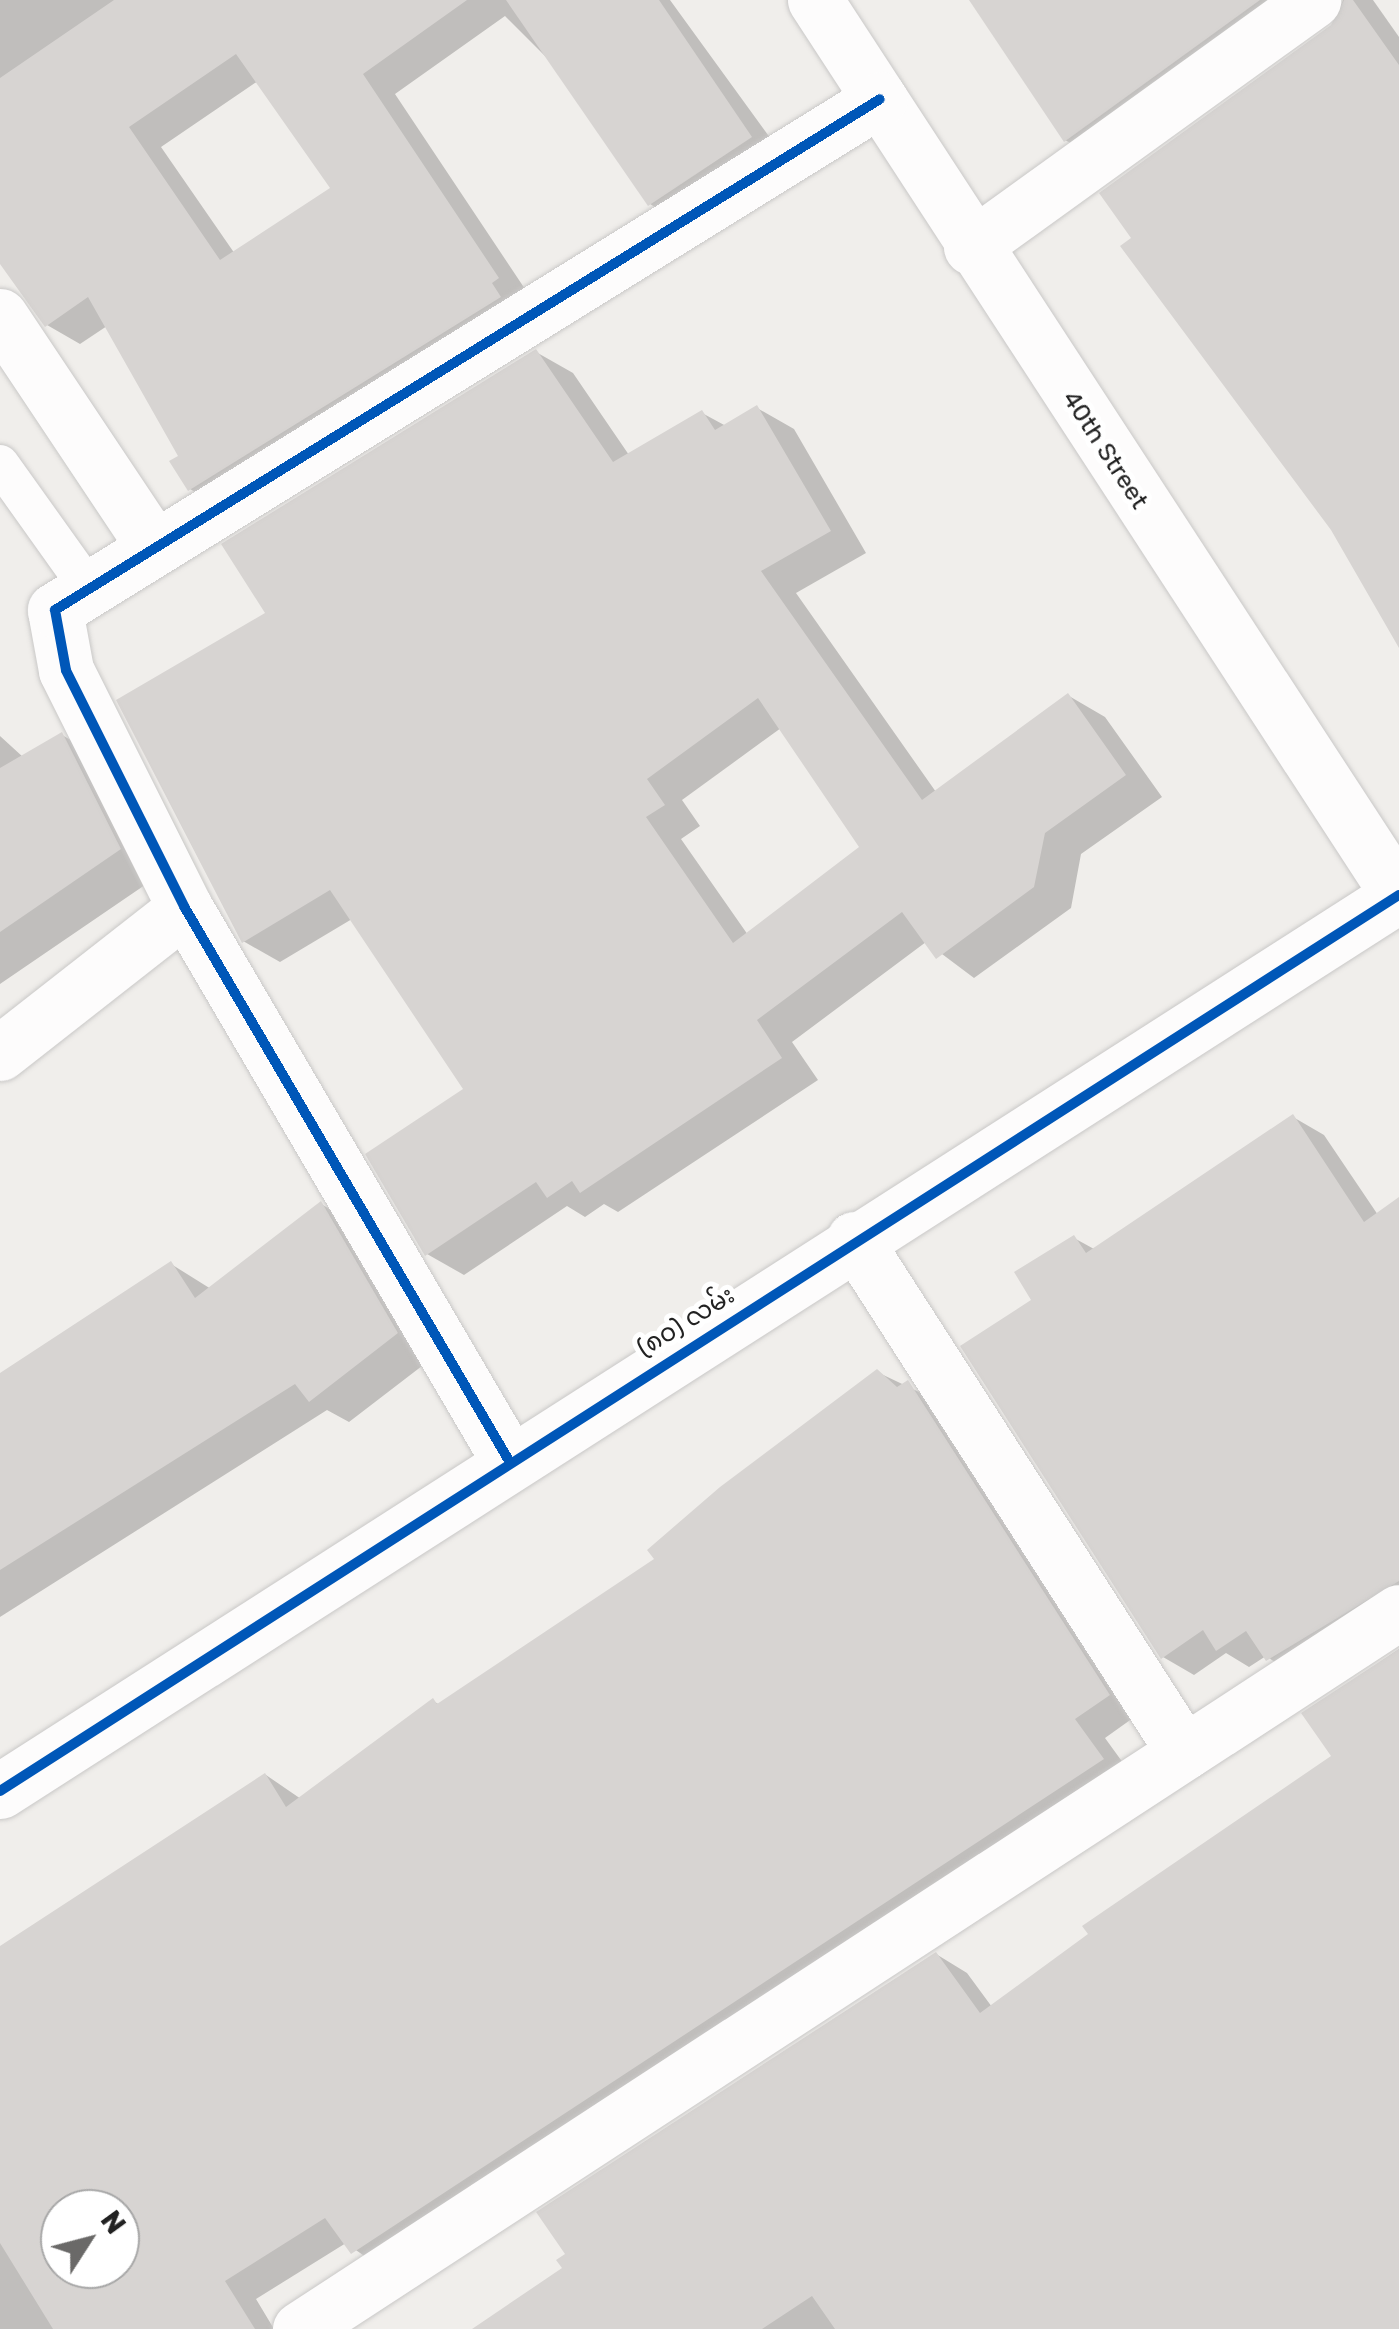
<!DOCTYPE html>
<html>
<head>
<meta charset="utf-8">
<style>
	body { margin:0 }
	#map { position:relative; width:1399px; height:2329px; overflow:hidden; background:#f0eeeb; font-family:Rubik,"Noto Sans Myanmar",sans-serif }
	div>[style] { position:absolute }
	.shadow>* { inset:0; background:#0003 }
	.building>* { inset:0; background:#d7d4d2 }
	.roads { filter:drop-shadow(0 0 2px #c9c8c7) drop-shadow(0 0 2px #c9c8c7) }
	.service>* { height:38px; margin:-19px; padding:0 19px; transform-origin:19px; border-radius:19px; background:#fdfcfc }
	.minor>* { height:55px; margin:-27.5px; padding:0 27.5px; transform-origin:27.5px; border-radius:27.5px; background:#fdfcfc }
	.cycleway>* { height:10px; margin:-5px; padding:0 5px; transform-origin:5px; border-radius:5px; background:#0057b8 }
	span { translate:-50% -50%; white-space:nowrap; text-align:center; line-height:1.15; -webkit-text-stroke:10px #fff; paint-order:stroke }
	.street-label { font-size:25px; color:#222 }
	.north { position:absolute; left:40px; top:2189px; width:100px; height:100px; box-sizing:border-box; background:#fff; border:2px solid #a7a7a7; border-radius:50%; rotate:54deg; font-size:28px; font-weight:700; line-height:40px; text-align:center; color:#222 }
	.north::after { content:''; display:block; margin:auto; width:35px; height:45px; background:#6a6968; clip-path:polygon(50% 0,100% 100%,50% 72%,0 100%) }
</style>
</head>
<body>
<div id="map">
	<div class="shadow">
		<div style="clip-path:polygon(evenodd,0 0,670px 0,784px 157px,684px 224px,650px 204px,554px 65px,505px 16px,395px 94px,531px 298px,224px 509px,190px 489px,181px 457px,107px 326px,80px 344px,47px 325px,0 257px,0 0,258px 81px,334px 189px,235px 254px,161px 147px,258px 81px)"></div>
		<div style="clip-path:polygon(971px 0,1323px 0,1101px 160px,1065px 140px)"></div>
		<div style="clip-path:polygon(1343px 0,1373px 0,1399px 37px,1399px 641px,1333px 27px)"></div>
		<div style="clip-path:polygon(evenodd,536px 352px,573px 373px,629px 455px,702px 413px,726px 426px,757px 408px,794px 429px,866px 553px,796px 593px,936px 792px,1069px 696px,1105px 717px,1162px 797px,1081px 854px,1071px 908px,974px 978px,926px 942px,792px 1042px,818px 1080px,618px 1212px,604px 1204px,585px 1217px,567px 1206px,464px 1275px,427px 1254px,467px 1090px,352px 919px,280px 962px,243px 941px,269px 614px,536px 352px,781px 728px,863px 848px,748px 935px,681px 839px,700px 826px,682px 800px,781px 728px)"></div>
		<div style="clip-path:polygon(62px 735px,104px 759px,161px 874px,0 984px,0 736px,23px 757px)"></div>
		<div style="clip-path:polygon(1293px 1117px,1324px 1135px,1378px 1215px,1399px 1214px,1399px 1616px,1299px 1678px,1266px 1656px,1249px 1667px,1226px 1653px,1194px 1675px,1163px 1657px,1035px 1300px,1074px 1238px,1094px 1249px)"></div>
		<div style="clip-path:polygon(321px 1204px,359px 1226px,435px 1356px,349px 1422px,327px 1410px,0 1617px,0 1376px,171px 1264px,211px 1289px)"></div>
		<div style="clip-path:polygon(evenodd,877px 1372px,940px 1402px,1140px 1713px,1105px 1738px,1134px 1778px,384px 2270px,346px 2243px,256px 2299px,274px 2329px,0 2329px,0 1969px,266px 1775px,301px 1799px,433px 1701px,440px 1705px,657px 1560px,877px 1372px,60px 2209px,120px 2209px,120px 2269px,60px 2269px,60px 2209px)"></div>
		<div style="clip-path:polygon(1399px 1649px,1399px 2329px,476px 2329px,565px 2269px,936px 1954px,967px 1973px,992px 2007px,1334px 1757px,1305px 1714px)"></div>
	</div>
	<div class="building">
		<div style="clip-path:polygon(evenodd,114px 0,467px 0,363px 74px,499px 278px,492px 283px,501px 297px,188px 491px,169px 461px,178px 456px,88px 297px,45px 327px,0 264px,0 78px,114px 0,236px 54px,330px 188px,220px 260px,129px 127px,236px 54px)"></div>
		<div style="clip-path:polygon(506px 0,659px 0,752px 137px,648px 206px)"></div>
		<div style="clip-path:polygon(969px 0,1260px 0,1064px 142px)"></div>
		<div style="clip-path:polygon(1344px 0,1353px 0,1399px 65px,1399px 648px,1331px 530px,1120px 246px,1131px 238px,1099px 193px,1331px 25px)"></div>
		<div style="clip-path:polygon(evenodd,536px 349px,613px 462px,702px 410px,715px 430px,757px 405px,831px 531px,761px 571px,922px 800px,1068px 693px,1126px 775px,1045px 833px,1034px 887px,936px 959px,902px 912px,757px 1020px,782px 1058px,580px 1193px,572px 1181px,547px 1198px,536px 1182px,425px 1256px,365px 1154px,463px 1089px,330px 890px,242px 943px,116px 700px,265px 613px,221px 544px,536px 349px,758px 698px,859px 847px,733px 943px,646px 817px,665px 805px,647px 779px,758px 698px)"></div>
		<div style="clip-path:polygon(62px 732px,121px 849px,0 932px,0 768px)"></div>
		<div style="clip-path:polygon(1293px 1114px,1364px 1222px,1399px 1197px,1399px 1581px,1266px 1661px,1246px 1631px,1216px 1651px,1203px 1630px,1161px 1659px,960px 1346px,1031px 1300px,1014px 1272px,1074px 1235px,1086px 1253px)"></div>
		<div style="clip-path:polygon(321px 1201px,398px 1333px,309px 1402px,295px 1384px,0 1570px,0 1373px,171px 1261px,195px 1298px)"></div>
		<div style="clip-path:polygon(evenodd,877px 1369px,897px 1387px,908px 1380px,1110px 1695px,1075px 1719px,1104px 1759px,351px 2254px,325px 2218px,225px 2281px,255px 2329px,53px 2329px,0 2243px,0 1946px,265px 1773px,286px 1807px,433px 1698px,437px 1704px,654px 1559px,647px 1550px,720px 1487px,877px 1369px,60px 2209px,120px 2209px,120px 2269px,60px 2269px,60px 2209px)"></div>
		<div style="clip-path:polygon(1399px 1649px,1399px 2329px,835px 2329px,812px 2296px,762px 2329px,472px 2329px,562px 2268px,556px 2260px,565px 2254px,536px 2212px,936px 1952px,980px 2013px,1088px 1934px,1082px 1926px,1331px 1756px,1301px 1713px)"></div>
	</div>
	<div class="roads">
		<div class="service">
			<div style="left:0;top:464px;width:146px;rotate:54.5deg"></div>
		</div>
		<div class="minor">
			<div style="left:815px;top:0;width:1070px;rotate:56.9deg"></div>
			<div style="left:971px;top:247px;width:422px;rotate:-35.8deg"></div>
			<div style="left:0;top:316px;width:275px;rotate:56.3deg"></div>
			<div style="left:0;top:1053px;width:235px;rotate:-38.1deg"></div>
			<div style="left:854px;top:1239px;width:610px;rotate:57.25deg"></div>
			<div style="left:508px;top:1459px;width:639px;rotate:-120.38deg"></div>
			<div style="left:185px;top:908px;width:266px;rotate:-116.6deg"></div>
			<div style="left:66px;top:670px;width:61px;rotate:-100.4deg"></div>
			<div style="left:55px;top:610px;width:970px;rotate:-31.77deg"></div>
			<div style="left:0;top:1791px;width:1661px;rotate:-32.64deg"></div>
			<div style="left:300px;top:2329px;width:1312px;rotate:-33.12deg"></div>
		</div>
	</div>
	<div class="cycleway">
		<div style="left:508px;top:1459px;width:639px;rotate:-120.38deg"></div>
		<div style="left:185px;top:908px;width:266px;rotate:-116.6deg"></div>
		<div style="left:66px;top:670px;width:61px;rotate:-100.4deg"></div>
		<div style="left:55px;top:610px;width:970px;rotate:-31.77deg"></div>
		<div style="left:0;top:1791px;width:1661px;rotate:-32.64deg"></div>
	</div>
	<div class="street-label">
		<span style="left:1105px;top:450px;rotate:57deg">40th Street</span>
		<span style="left:686px;top:1322px;rotate:-32deg">(၈၀) လမ်း</span>
	</div>
	<div class="north">N</div>
</div>
</body>
</html>
